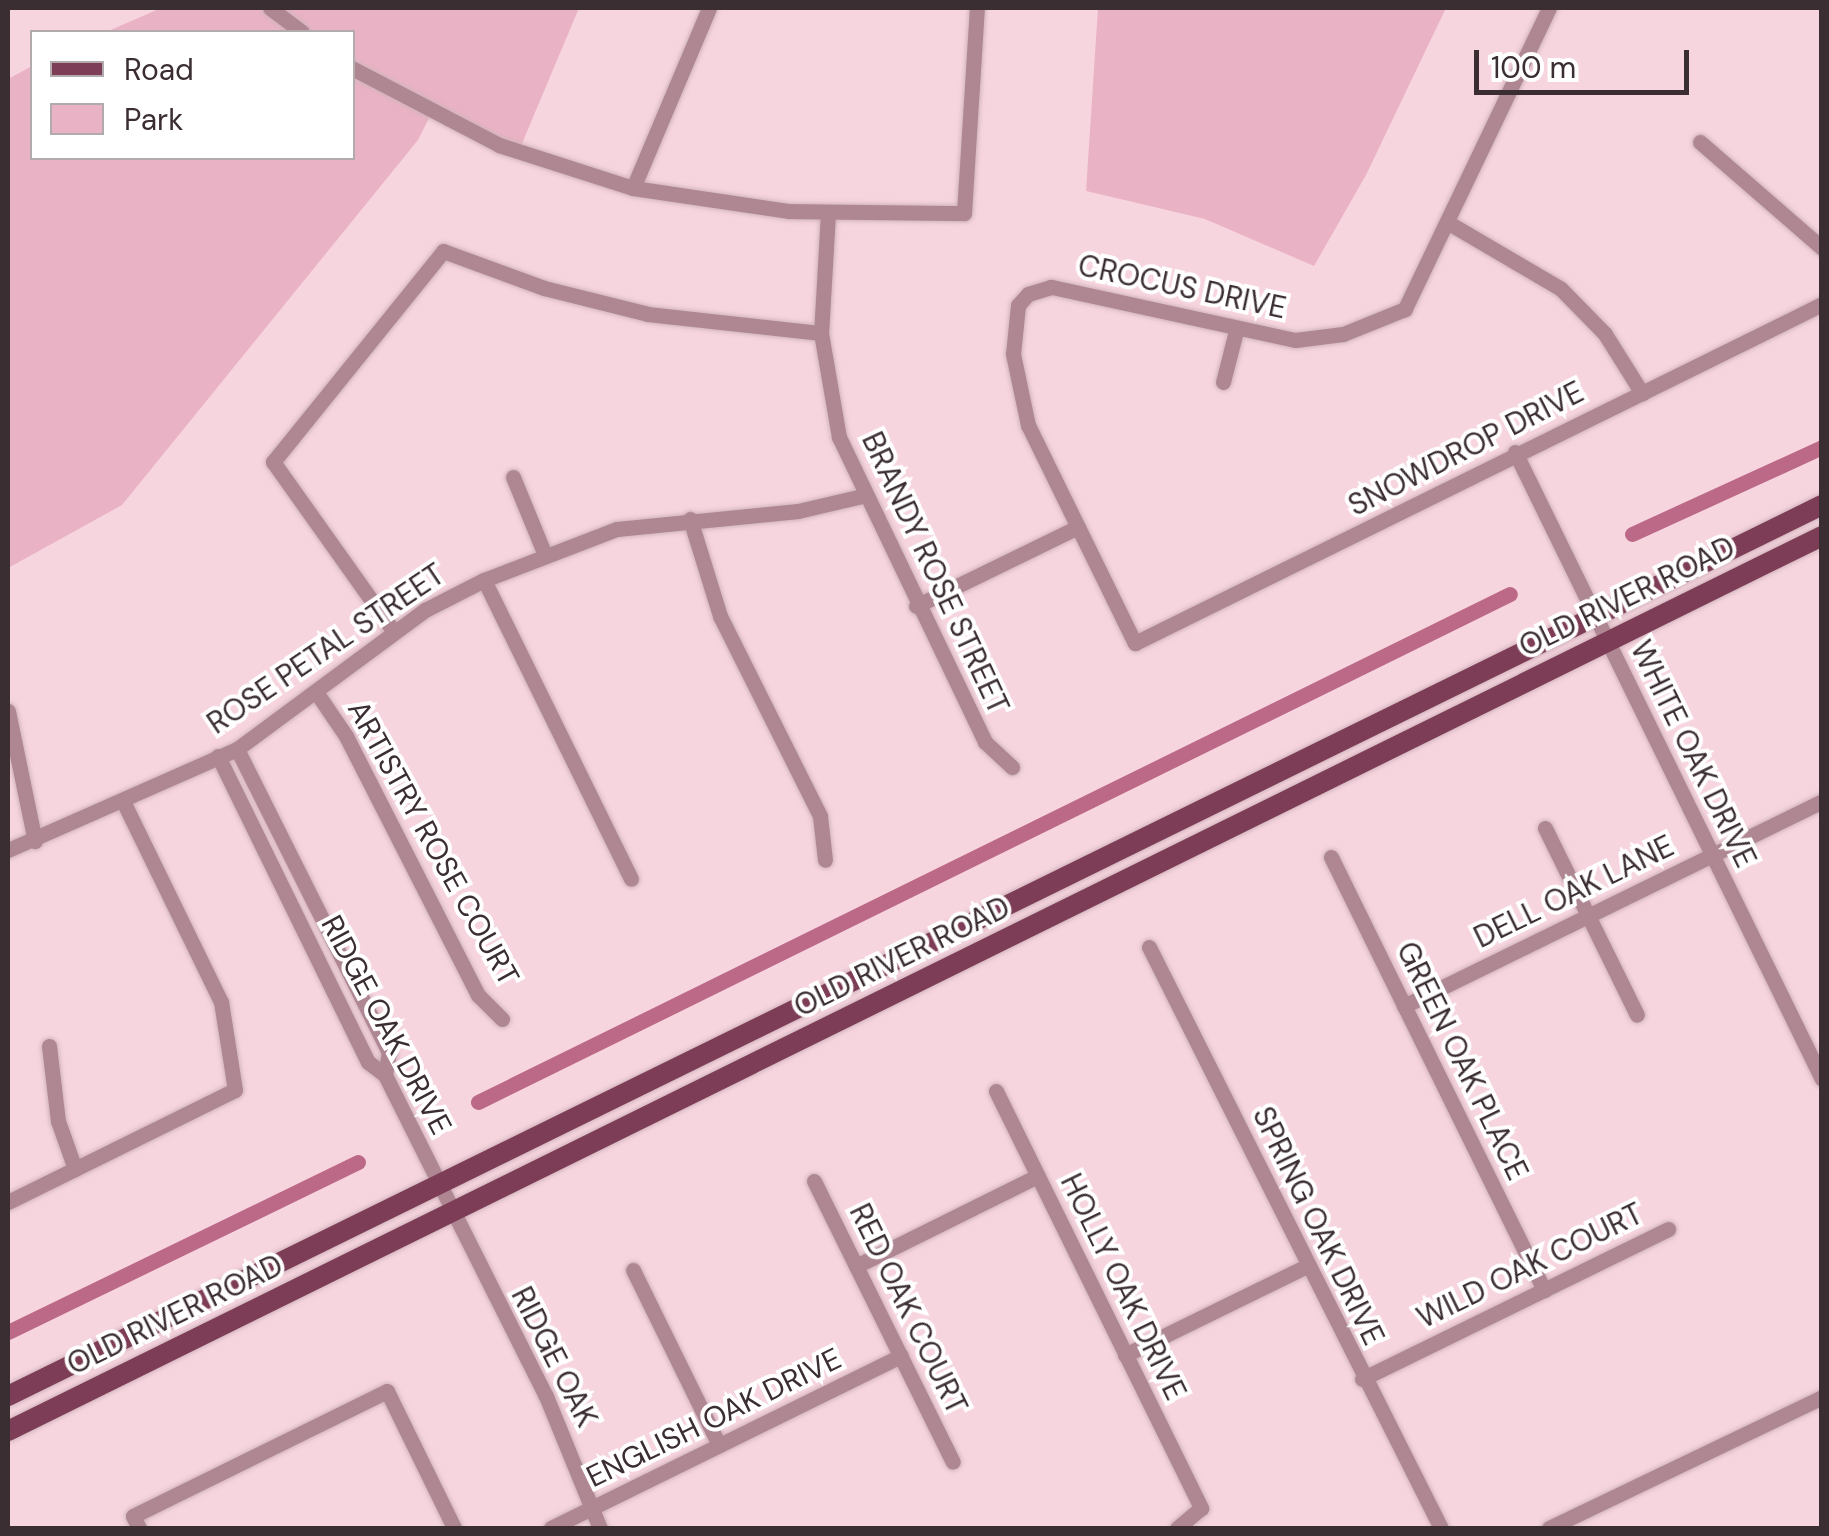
<!DOCTYPE html>
<html>
<head>
<meta charset="utf-8">
<style>
	body { margin:0 }
	#map { position:relative; width:1829px; height:1536px; overflow:hidden; background:#f7d5df; font-family:"DM Sans",sans-serif }
	div>[style] { position:absolute }
	.green>* { inset:0; background:#eab3c5 }
	.canal>* { height:15px; margin:-7.5px; padding:0 7.5px; transform-origin:7.5px; border-radius:7.5px; background:#bc6887 }
	.roads { filter:drop-shadow(0 0 2px #d1b4bc) drop-shadow(0 0 2px #d1b4bc) }
	.minor>* { height:15px; margin:-7.5px; padding:0 7.5px; transform-origin:7.5px; border-radius:7.5px; background:#ae8793 }
	.major>* { height:20px; margin:-10px; padding:0 10px; transform-origin:10px; border-radius:10px; background:#7e3d56 }
	span { translate:-50% -50%; white-space:nowrap; text-align:center; line-height:1.15; -webkit-text-stroke:8px #fff; paint-order:stroke }
	.street-label { font-size:30px; color:#3b2e32 }
	.frame { position:absolute; inset:0; border:10px solid #3b2e32; pointer-events:none }
	.legend { position:absolute; left:30px; top:30px; width:325px; height:130px; box-sizing:border-box; background:#fff; border:2px solid #b1abad; margin:0; padding:12px 18px; list-style:none; font-size:30px; color:#3b2e32 }
	.legend li { display:flex; align-items:center; gap:20px; height:50px }
	.legend b { width:50px; border:2px solid #b1abad }
	.scale { position:absolute; left:1474px; top:50px; width:215px; height:45px; box-sizing:border-box; border:5px solid #3b2e32; border-top:0; padding-left:12px; font-size:30px; line-height:35px; white-space:nowrap; color:#3b2e32; -webkit-text-stroke:8px #fff; paint-order:stroke }
</style>
</head>
<body>
<div id="map">
	<div class="green">
		<div style="clip-path:polygon(161px 8px,579px 8px,518px 153px,431px 114px,418px 140px,122px 505px,8px 568px,8px 79px,32px 66px,32px 158px,352px 158px,352px 32px,106px 32px)"></div>
		<div style="clip-path:polygon(1098px 8px,1446px 8px,1366px 175px,1314px 266px,1205px 219px,1086px 191px)"></div>
	</div>
	<div class="canal">
		<div style="left:1632px;top:534px;width:209px;rotate:-24.6deg"></div>
		<div style="left:478px;top:1102px;width:1150px;rotate:-26.21deg"></div>
		<div style="left:8px;top:1332px;width:389px;rotate:-25.9deg"></div>
	</div>
	<div class="roads">
		<div class="minor">
			<div style="left:270px;top:8px;width:40px;rotate:37deg"></div>
			<div style="left:1549px;top:8px;width:334px;rotate:115.6deg"></div>
			<div style="left:1405px;top:309px;width:67px;rotate:158deg"></div>
			<div style="left:1343px;top:334px;width:48px;rotate:172.9deg"></div>
			<div style="left:1295px;top:340px;width:250px;rotate:-167.7deg"></div>
			<div style="left:1051px;top:287px;width:24px;rotate:163deg"></div>
			<div style="left:1028px;top:294px;width:15px;rotate:132deg"></div>
			<div style="left:1018px;top:305px;width:49px;rotate:95.8deg"></div>
			<div style="left:1013px;top:354px;width:73px;rotate:78.1deg"></div>
			<div style="left:1028px;top:425px;width:243px;rotate:63.9deg"></div>
			<div style="left:1135px;top:643px;width:766px;rotate:-26.26deg"></div>
			<div style="left:352px;top:68px;width:166px;rotate:27.6deg"></div>
			<div style="left:499px;top:145px;width:141px;rotate:17.8deg"></div>
			<div style="left:633px;top:188px;width:158px;rotate:8.4deg"></div>
			<div style="left:789px;top:211px;width:175px;rotate:0.7deg"></div>
			<div style="left:964px;top:213px;width:205px;rotate:-86.4deg"></div>
			<div style="left:1700px;top:142px;width:162px;rotate:41deg"></div>
			<div style="left:633px;top:188px;width:195px;rotate:-67.1deg"></div>
			<div style="left:828px;top:213px;width:120px;rotate:93.3deg"></div>
			<div style="left:821px;top:333px;width:106px;rotate:80.2deg"></div>
			<div style="left:839px;top:437px;width:338px;rotate:64.4deg"></div>
			<div style="left:985px;top:742px;width:37px;rotate:43deg"></div>
			<div style="left:1447px;top:222px;width:132px;rotate:30.4deg"></div>
			<div style="left:1561px;top:289px;width:63px;rotate:45.6deg"></div>
			<div style="left:1605px;top:334px;width:70px;rotate:57.9deg"></div>
			<div style="left:1223px;top:382px;width:53px;rotate:-75.7deg"></div>
			<div style="left:1515px;top:452px;width:698px;rotate:63.91deg"></div>
			<div style="left:513px;top:477px;width:84px;rotate:67.7deg"></div>
			<div style="left:690px;top:519px;width:102px;rotate:72.8deg"></div>
			<div style="left:720px;top:616px;width:224px;rotate:63.4deg"></div>
			<div style="left:820px;top:816px;width:44px;rotate:83.5deg"></div>
			<div style="left:484px;top:580px;width:333px;rotate:63.8deg"></div>
			<div style="left:916px;top:606px;width:180px;rotate:-26deg"></div>
			<div style="left:394px;top:632px;width:209px;rotate:-125.4deg"></div>
			<div style="left:273px;top:462px;width:271px;rotate:-51.1deg"></div>
			<div style="left:443px;top:251px;width:108px;rotate:20.1deg"></div>
			<div style="left:544px;top:288px;width:107px;rotate:14deg"></div>
			<div style="left:648px;top:314px;width:174px;rotate:6.3deg"></div>
			<div style="left:316px;top:692px;width:53px;rotate:55.7deg"></div>
			<div style="left:346px;top:736px;width:291px;rotate:63deg"></div>
			<div style="left:478px;top:995px;width:34px;rotate:45deg"></div>
			<div style="left:8px;top:711px;width:133px;rotate:78.3deg"></div>
			<div style="left:237px;top:749px;width:339px;rotate:63.4deg"></div>
			<div style="left:389px;top:1052px;width:23px;rotate:100deg"></div>
			<div style="left:218px;top:756px;width:341px;rotate:63.9deg"></div>
			<div style="left:368px;top:1062px;width:21px;rotate:37deg"></div>
			<div style="left:385px;top:1075px;width:359px;rotate:63.4deg"></div>
			<div style="left:546px;top:1396px;width:143px;rotate:67.8deg"></div>
			<div style="left:1545px;top:828px;width:208px;rotate:63.8deg"></div>
			<div style="left:8px;top:850px;width:250px;rotate:-23.8deg"></div>
			<div style="left:237px;top:749px;width:234px;rotate:-36.5deg"></div>
			<div style="left:425px;top:610px;width:66px;rotate:-27deg"></div>
			<div style="left:484px;top:580px;width:142px;rotate:-21deg"></div>
			<div style="left:617px;top:529px;width:182px;rotate:-5.7deg"></div>
			<div style="left:798px;top:511px;width:66px;rotate:-13.2deg"></div>
			<div style="left:1331px;top:857px;width:483px;rotate:63.8deg"></div>
			<div style="left:1149px;top:947px;width:650px;rotate:63.32deg"></div>
			<div style="left:1404px;top:1006px;width:466px;rotate:-26.1deg"></div>
			<div style="left:49px;top:1046px;width:76px;rotate:83.2deg"></div>
			<div style="left:58px;top:1121px;width:51px;rotate:70.5deg"></div>
			<div style="left:996px;top:1091px;width:465px;rotate:63.8deg"></div>
			<div style="left:1201px;top:1508px;width:31px;rotate:140deg"></div>
			<div style="left:814px;top:1181px;width:313px;rotate:63.7deg"></div>
			<div style="left:8px;top:1202px;width:253px;rotate:-26.3deg"></div>
			<div style="left:235px;top:1090px;width:89px;rotate:-99deg"></div>
			<div style="left:221px;top:1002px;width:224px;rotate:-116deg"></div>
			<div style="left:856px;top:1266px;width:202px;rotate:-26.4deg"></div>
			<div style="left:633px;top:1270px;width:195px;rotate:63.8deg"></div>
			<div style="left:1125px;top:1355px;width:203px;rotate:-26.1deg"></div>
			<div style="left:1362px;top:1379px;width:341px;rotate:-26.1deg"></div>
			<div style="left:139px;top:1528px;width:13px;rotate:-117deg"></div>
			<div style="left:133px;top:1516px;width:283px;rotate:-26.2deg"></div>
			<div style="left:387px;top:1391px;width:153px;rotate:63.9deg"></div>
			<div style="left:551px;top:1528px;width:390px;rotate:-26.2deg"></div>
			<div style="left:1549px;top:1528px;width:303px;rotate:-25.6deg"></div>
		</div>
		<div class="major">
			<div style="left:8px;top:1396px;width:2021px;rotate:-26.16deg"></div>
			<div style="left:8px;top:1431px;width:2023px;rotate:-26.26deg"></div>
		</div>
	</div>
	<div class="street-label">
		<span style="left:1182px;top:287px;rotate:12deg">CROCUS DRIVE</span>
		<span style="left:1466px;top:449px;rotate:-27deg">SNOWDROP DRIVE</span>
		<span style="left:935px;top:573px;rotate:65deg">BRANDY ROSE STREET</span>
		<span style="left:1627px;top:597px;rotate:-26deg">OLD RIVER ROAD</span>
		<span style="left:326px;top:649px;rotate:-34deg">ROSE PETAL STREET</span>
		<span style="left:1693px;top:754px;rotate:64deg">WHITE OAK DRIVE</span>
		<span style="left:433px;top:843px;rotate:61deg">ARTISTRY ROSE COURT</span>
		<span style="left:1574px;top:892px;rotate:-26deg">DELL OAK LANE</span>
		<span style="left:902px;top:957px;rotate:-26deg">OLD RIVER ROAD</span>
		<span style="left:386px;top:1025px;rotate:62deg">RIDGE OAK DRIVE</span>
		<span style="left:1462px;top:1061px;rotate:64deg">GREEN OAK PLACE</span>
		<span style="left:1318px;top:1226px;rotate:64deg">SPRING OAK DRIVE</span>
		<span style="left:1530px;top:1266px;rotate:-26deg">WILD OAK COURT</span>
		<span style="left:1123px;top:1287px;rotate:64deg">HOLLY OAK DRIVE</span>
		<span style="left:908px;top:1309px;rotate:64deg">RED OAK COURT</span>
		<span style="left:175px;top:1315px;rotate:-26deg">OLD RIVER ROAD</span>
		<span style="left:554px;top:1357px;rotate:63deg">RIDGE OAK</span>
		<span style="left:714px;top:1418px;rotate:-26deg">ENGLISH OAK DRIVE</span>
	</div>
	<div class="frame"></div>
	<ul class="legend">
	<li><b style="height:12px;background:#7e3d56"></b>Road</li>
	<li><b style="height:28px;background:#eab3c5"></b>Park</li>
	</ul>
	<div class="scale">100 m</div>
</div>
</body>
</html>
